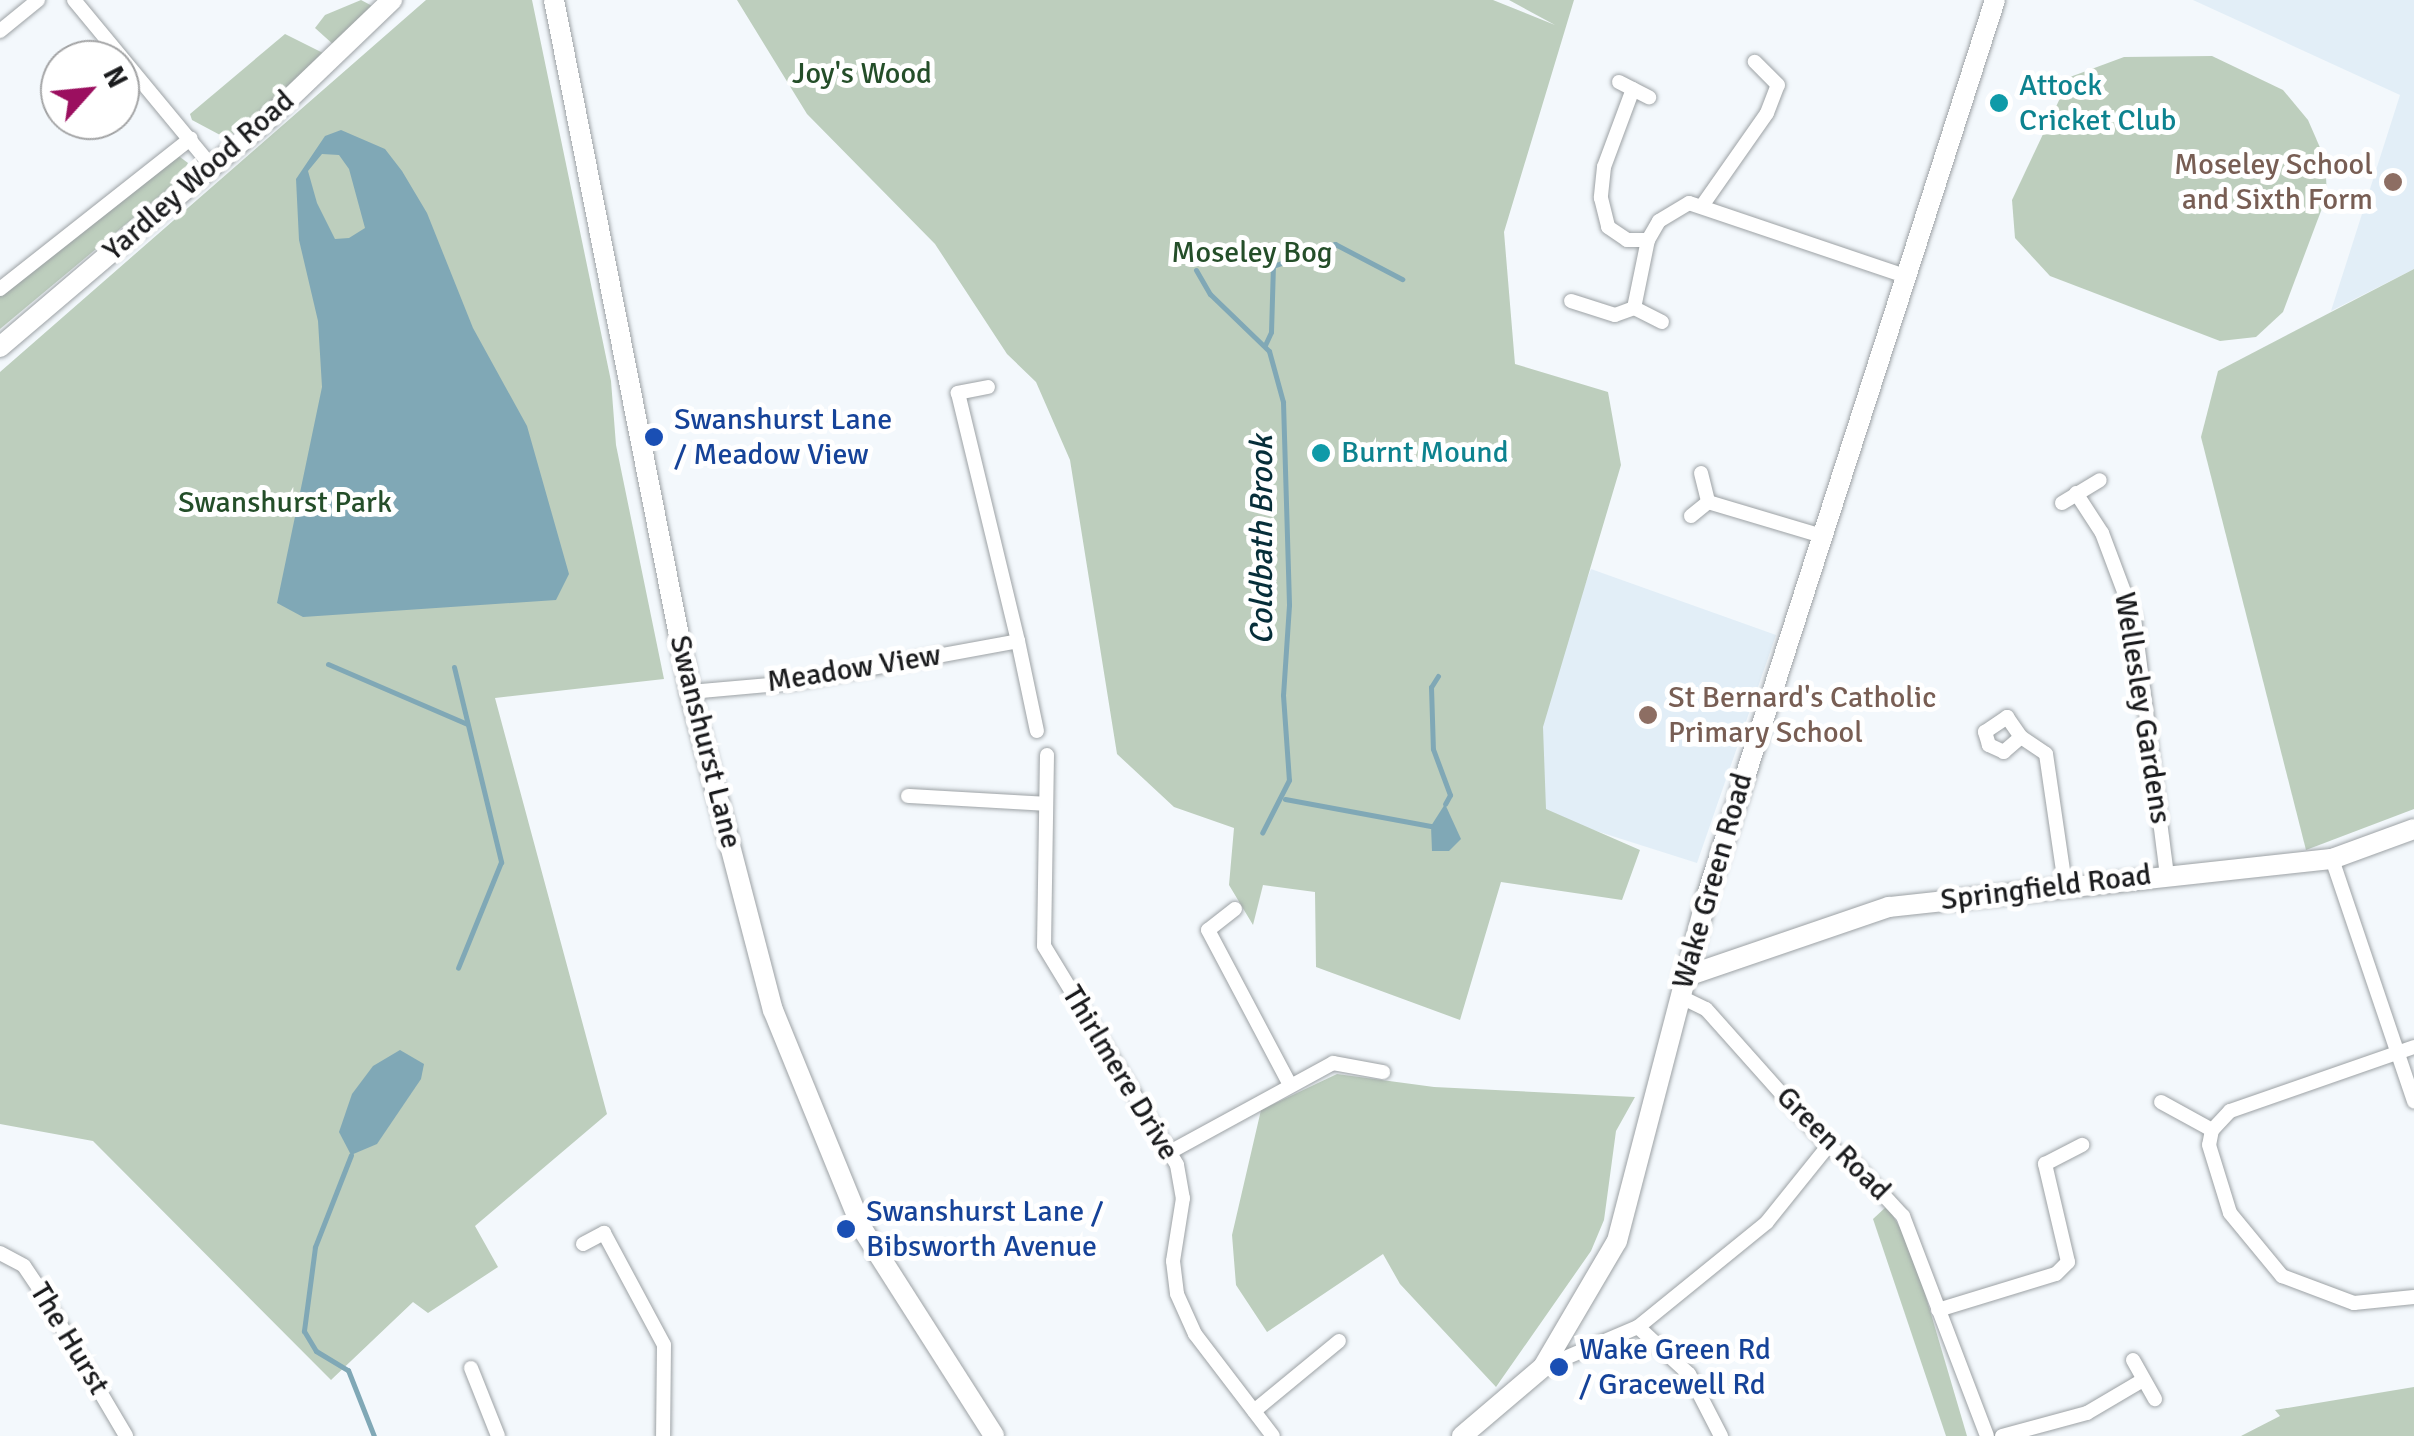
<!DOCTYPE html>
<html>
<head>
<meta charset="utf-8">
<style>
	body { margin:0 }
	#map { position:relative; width:2414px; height:1436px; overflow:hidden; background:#f3f8fc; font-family:Signika,sans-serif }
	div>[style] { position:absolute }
	.built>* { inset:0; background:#e2eef7 }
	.green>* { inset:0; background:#bdcebd }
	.water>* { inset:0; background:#80a8b6 }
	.stream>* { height:5px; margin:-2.5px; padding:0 2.5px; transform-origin:2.5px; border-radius:2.5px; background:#80a8b6 }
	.roads { filter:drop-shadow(0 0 2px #9da2a5) drop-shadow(0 0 2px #9da2a5) }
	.street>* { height:14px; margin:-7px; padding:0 7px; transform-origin:7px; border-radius:7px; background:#fff }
	.secondary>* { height:20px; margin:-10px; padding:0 10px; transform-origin:10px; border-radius:10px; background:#fff }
	.dots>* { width:28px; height:28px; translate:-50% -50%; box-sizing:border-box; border:5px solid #fff; border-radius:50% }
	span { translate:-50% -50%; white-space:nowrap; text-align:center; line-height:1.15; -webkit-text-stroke:10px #fff; paint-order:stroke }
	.park-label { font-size:30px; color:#244e29 }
	.culture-label { font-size:30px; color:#0d838f }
	.left { translate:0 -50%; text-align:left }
	.education-label { font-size:30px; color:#785e54 }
	.right { translate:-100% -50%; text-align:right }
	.street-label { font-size:30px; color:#1a1b1d }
	.transit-label { font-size:30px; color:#164399 }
	.water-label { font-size:32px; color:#062e39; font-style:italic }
	.north { position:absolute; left:40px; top:40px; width:100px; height:100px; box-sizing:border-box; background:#fff; border:2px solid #a3a4a5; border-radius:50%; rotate:63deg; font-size:28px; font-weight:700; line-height:40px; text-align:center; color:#1a1b1d }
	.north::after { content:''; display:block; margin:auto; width:35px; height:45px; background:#9b0f5f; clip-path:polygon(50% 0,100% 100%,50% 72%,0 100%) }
</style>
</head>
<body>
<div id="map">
	<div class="built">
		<div style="clip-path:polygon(2193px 0,2414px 0,2414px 269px,2331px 311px,2400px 95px)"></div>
		<div style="clip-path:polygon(1591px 569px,1776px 635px,1697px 863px,1521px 807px,1565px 636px)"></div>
	</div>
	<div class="green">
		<div style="clip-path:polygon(361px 0,376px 8px,335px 46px,315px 28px,325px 15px)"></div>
		<div style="clip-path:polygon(426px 0,532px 0,611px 381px,616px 445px,664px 679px,495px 698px,607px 1114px,475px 1226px,498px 1267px,428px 1313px,413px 1302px,331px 1380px,93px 1141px,0 1124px,0 372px)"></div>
		<div style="clip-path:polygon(737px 0,1493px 0,1555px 25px,1509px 0,1574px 0,1504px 232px,1515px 364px,1608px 392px,1621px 465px,1543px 727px,1546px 809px,1640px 850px,1622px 900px,1501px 882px,1460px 1020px,1316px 967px,1315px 892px,1263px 885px,1253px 925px,1229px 885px,1234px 828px,1174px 807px,1117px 754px,1070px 460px,1036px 382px,1007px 354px,935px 244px,807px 114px)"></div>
		<div style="clip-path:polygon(285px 34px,325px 54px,236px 133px,222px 136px,192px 120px,190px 114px)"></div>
		<div style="clip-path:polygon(2212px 56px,2283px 90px,2308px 120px,2325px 159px,2327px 195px,2283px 312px,2256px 337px,2220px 341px,2050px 276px,2015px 238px,2012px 200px,2070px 77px,2124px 57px)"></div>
		<div style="clip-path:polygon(176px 154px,188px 163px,180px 179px,0 329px,0 293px)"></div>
		<div style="clip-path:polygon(2414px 269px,2414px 809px,2306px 850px,2201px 437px,2218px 371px)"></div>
		<div style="clip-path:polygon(1337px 1074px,1434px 1087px,1635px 1097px,1616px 1131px,1604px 1220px,1591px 1251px,1496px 1387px,1400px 1284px,1383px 1254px,1267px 1332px,1236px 1285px,1232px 1235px,1261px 1110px)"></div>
		<div style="clip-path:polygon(1887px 1206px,1911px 1246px,1967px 1436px,1946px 1436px,1873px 1219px)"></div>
		<div style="clip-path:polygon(2414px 1387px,2414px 1436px,2241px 1436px,2280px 1416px,2275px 1410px)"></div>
	</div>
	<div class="water">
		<div style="clip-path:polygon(evenodd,341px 130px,385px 149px,402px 171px,427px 213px,473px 328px,527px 426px,569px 574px,556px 600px,303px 617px,277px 603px,322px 387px,318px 321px,299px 240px,296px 179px,325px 136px,341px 130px,322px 154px,339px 155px,349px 169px,365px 228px,349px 238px,335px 239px,317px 203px,308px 171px,322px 154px)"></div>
		<div style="clip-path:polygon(1445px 804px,1461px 839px,1449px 851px,1432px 851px,1431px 826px)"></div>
		<div style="clip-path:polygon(400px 1050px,424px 1064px,421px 1079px,377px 1144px,351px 1155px,339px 1132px,352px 1094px,373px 1066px)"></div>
	</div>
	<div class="stream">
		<div style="left:1196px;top:270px;width:28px;rotate:60deg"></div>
		<div style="left:1210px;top:294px;width:82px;rotate:44deg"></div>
		<div style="left:1269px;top:351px;width:53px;rotate:74.6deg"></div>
		<div style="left:1283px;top:402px;width:203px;rotate:88.3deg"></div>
		<div style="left:1289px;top:605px;width:90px;rotate:93.8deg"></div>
		<div style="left:1283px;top:695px;width:85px;rotate:86deg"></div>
		<div style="left:1289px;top:780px;width:59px;rotate:117deg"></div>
		<div style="left:1265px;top:345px;width:14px;rotate:-65deg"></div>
		<div style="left:1271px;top:332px;width:66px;rotate:-88.3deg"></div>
		<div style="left:1273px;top:266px;width:66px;rotate:-19.5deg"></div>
		<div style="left:1335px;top:244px;width:76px;rotate:27.6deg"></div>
		<div style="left:328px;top:664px;width:151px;rotate:23.3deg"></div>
		<div style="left:454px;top:667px;width:201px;rotate:76.4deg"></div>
		<div style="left:501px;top:862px;width:114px;rotate:112.1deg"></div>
		<div style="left:1438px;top:676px;width:13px;rotate:122deg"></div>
		<div style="left:1431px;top:687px;width:62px;rotate:88.2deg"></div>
		<div style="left:1433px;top:749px;width:49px;rotate:69.7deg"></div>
		<div style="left:1450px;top:795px;width:10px;rotate:119deg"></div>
		<div style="left:1285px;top:799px;width:148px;rotate:10.5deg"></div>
		<div style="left:351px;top:1155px;width:99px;rotate:111.4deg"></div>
		<div style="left:315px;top:1247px;width:85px;rotate:97.5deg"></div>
		<div style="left:304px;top:1331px;width:23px;rotate:59deg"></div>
		<div style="left:316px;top:1351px;width:37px;rotate:31deg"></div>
		<div style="left:348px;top:1370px;width:71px;rotate:68.5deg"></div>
	</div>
	<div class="roads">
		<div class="street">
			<div style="left:74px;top:0;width:217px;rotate:50.4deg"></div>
			<div style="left:0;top:31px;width:49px;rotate:-39.2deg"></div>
			<div style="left:1619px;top:82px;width:34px;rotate:27deg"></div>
			<div style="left:1633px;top:89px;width:83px;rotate:110.4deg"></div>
			<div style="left:1604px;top:167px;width:31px;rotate:96deg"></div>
			<div style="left:1601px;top:198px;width:30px;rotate:76deg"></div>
			<div style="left:1608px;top:227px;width:23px;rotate:34deg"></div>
			<div style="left:1627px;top:240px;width:21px"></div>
			<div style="left:1704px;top:203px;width:110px;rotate:-55deg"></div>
			<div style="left:1767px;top:113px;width:30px;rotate:-69deg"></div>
			<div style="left:1778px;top:85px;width:33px;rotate:-135deg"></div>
			<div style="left:0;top:289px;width:243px;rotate:-38.3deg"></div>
			<div style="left:1571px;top:301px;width:46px;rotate:17.7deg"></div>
			<div style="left:1615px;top:315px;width:20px;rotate:-20deg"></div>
			<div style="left:1662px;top:322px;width:31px;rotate:-153deg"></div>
			<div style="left:1634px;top:308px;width:69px;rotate:-78.4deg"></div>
			<div style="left:1648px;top:240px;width:22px;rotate:-60deg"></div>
			<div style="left:1659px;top:221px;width:35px;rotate:-31deg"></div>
			<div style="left:1689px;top:203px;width:230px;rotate:18.7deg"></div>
			<div style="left:988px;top:387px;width:31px;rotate:169deg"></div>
			<div style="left:958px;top:393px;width:255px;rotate:76.4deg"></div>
			<div style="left:1701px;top:473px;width:30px;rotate:76deg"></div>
			<div style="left:2076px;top:493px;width:48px;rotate:57deg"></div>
			<div style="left:2102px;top:533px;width:91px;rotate:69.4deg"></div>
			<div style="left:2134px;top:618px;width:258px;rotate:82.7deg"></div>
			<div style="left:2062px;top:503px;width:44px;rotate:-31.2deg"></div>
			<div style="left:1691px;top:516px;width:22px;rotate:-39deg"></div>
			<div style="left:1708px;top:502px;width:119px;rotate:16.6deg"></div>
			<div style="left:690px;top:692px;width:100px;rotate:-5.1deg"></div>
			<div style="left:790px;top:683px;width:232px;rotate:-10.4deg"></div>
			<div style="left:1018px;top:641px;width:92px;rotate:78.1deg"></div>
			<div style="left:2021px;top:737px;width:23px;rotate:139deg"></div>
			<div style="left:2004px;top:752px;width:17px;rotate:-155deg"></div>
			<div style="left:1989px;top:745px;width:14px;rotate:-107deg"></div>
			<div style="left:1985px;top:732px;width:27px;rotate:-34deg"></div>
			<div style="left:2007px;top:717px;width:24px;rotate:55deg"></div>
			<div style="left:2021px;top:737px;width:30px;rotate:34deg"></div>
			<div style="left:2046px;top:754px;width:131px;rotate:81.7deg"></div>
			<div style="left:1047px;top:755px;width:191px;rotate:90.9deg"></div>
			<div style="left:1044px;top:946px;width:256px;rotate:58.7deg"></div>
			<div style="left:1177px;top:1165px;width:34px;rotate:80deg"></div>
			<div style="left:1183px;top:1198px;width:64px;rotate:99deg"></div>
			<div style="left:1173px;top:1261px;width:33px;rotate:83deg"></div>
			<div style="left:1177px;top:1294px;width:44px;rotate:65.8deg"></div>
			<div style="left:1195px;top:1334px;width:128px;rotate:52.6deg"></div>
			<div style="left:908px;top:796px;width:138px;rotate:3.3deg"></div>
			<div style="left:2332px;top:859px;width:256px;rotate:71.3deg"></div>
			<div style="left:1235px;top:909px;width:34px;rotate:142deg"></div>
			<div style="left:1208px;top:930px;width:173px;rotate:62.1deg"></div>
			<div style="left:1679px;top:996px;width:30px;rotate:26deg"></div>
			<div style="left:1706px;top:1009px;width:183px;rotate:48.3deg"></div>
			<div style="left:1828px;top:1146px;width:28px;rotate:32deg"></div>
			<div style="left:1852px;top:1161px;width:75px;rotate:47.2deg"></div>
			<div style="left:1903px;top:1216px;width:235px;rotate:69.1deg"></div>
			<div style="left:2414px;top:1047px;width:195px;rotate:160.8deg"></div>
			<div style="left:2230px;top:1111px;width:26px;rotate:133deg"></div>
			<div style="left:2212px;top:1130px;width:15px;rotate:101deg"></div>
			<div style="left:2209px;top:1145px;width:71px;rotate:72.8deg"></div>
			<div style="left:2230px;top:1213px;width:82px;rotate:50.5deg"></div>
			<div style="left:2282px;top:1276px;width:77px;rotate:20.6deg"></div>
			<div style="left:2354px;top:1303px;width:60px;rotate:-5.7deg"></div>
			<div style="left:2161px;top:1102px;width:58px;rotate:28.8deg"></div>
			<div style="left:1170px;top:1152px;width:186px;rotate:-28.6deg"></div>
			<div style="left:1333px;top:1063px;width:51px;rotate:10.2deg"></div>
			<div style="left:583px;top:1244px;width:24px;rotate:-28deg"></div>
			<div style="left:604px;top:1233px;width:127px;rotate:61.8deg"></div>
			<div style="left:664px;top:1345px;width:91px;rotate:90.6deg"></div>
			<div style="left:0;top:1253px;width:27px;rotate:28deg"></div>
			<div style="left:24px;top:1266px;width:25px;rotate:56deg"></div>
			<div style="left:38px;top:1287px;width:173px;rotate:59.4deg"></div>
			<div style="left:1938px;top:1310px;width:123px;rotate:-17deg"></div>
			<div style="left:2056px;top:1274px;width:17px;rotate:-45deg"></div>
			<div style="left:2068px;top:1262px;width:101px;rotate:-103.2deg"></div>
			<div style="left:2045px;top:1164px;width:42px;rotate:-27.2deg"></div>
			<div style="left:1638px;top:1327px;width:69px;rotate:42.7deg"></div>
			<div style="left:1689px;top:1374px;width:70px;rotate:62.7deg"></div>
			<div style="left:2133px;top:1360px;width:45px;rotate:60.6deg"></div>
			<div style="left:1544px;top:1367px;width:102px;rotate:-23.1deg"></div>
			<div style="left:1638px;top:1327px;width:166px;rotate:-39.1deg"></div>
			<div style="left:1767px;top:1222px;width:97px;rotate:-51.2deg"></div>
			<div style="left:471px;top:1368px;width:73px;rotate:68.3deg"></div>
			<div style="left:1254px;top:1411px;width:110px;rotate:-39.5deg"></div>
			<div style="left:2002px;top:1436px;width:88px;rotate:-15.1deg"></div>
			<div style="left:2087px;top:1413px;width:65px;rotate:-30.5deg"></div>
		</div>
		<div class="secondary">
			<div style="left:554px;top:0;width:705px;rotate:78.88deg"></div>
			<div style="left:690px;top:692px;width:329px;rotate:75.4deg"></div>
			<div style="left:773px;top:1010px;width:238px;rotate:67.8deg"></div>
			<div style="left:863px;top:1230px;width:244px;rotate:57.5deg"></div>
			<div style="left:0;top:347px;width:356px;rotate:-40.4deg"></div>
			<div style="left:271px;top:116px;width:168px;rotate:-43.8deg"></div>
			<div style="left:1684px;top:977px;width:217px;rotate:-18.9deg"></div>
			<div style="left:1889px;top:907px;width:446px;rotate:-6.2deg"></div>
			<div style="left:2332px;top:859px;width:87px;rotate:-20.1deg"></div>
			<div style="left:1462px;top:1436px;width:106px;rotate:-40.4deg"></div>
			<div style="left:1543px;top:1367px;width:146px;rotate:-59.6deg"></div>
			<div style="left:1617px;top:1241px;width:358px;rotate:-75.4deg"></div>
			<div style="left:1707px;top:895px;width:940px;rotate:-72.16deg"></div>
		</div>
	</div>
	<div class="dots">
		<div style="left:1999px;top:103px;background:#0f9aa8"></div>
		<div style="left:2393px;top:182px;background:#8d6e63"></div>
		<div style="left:654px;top:437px;background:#1a4fb4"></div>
		<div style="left:1321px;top:453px;background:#0f9aa8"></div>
		<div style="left:1648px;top:715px;background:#8d6e63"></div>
		<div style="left:846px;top:1229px;background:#1a4fb4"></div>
		<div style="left:1559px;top:1367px;background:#1a4fb4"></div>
	</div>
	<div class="park-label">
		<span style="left:862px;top:74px">Joy's Wood</span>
		<span style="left:1252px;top:253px">Moseley Bog</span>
		<span style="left:285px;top:503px">Swanshurst Park</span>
	</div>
	<div class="culture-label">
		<span class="left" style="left:2019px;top:103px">Attock<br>Cricket Club</span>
		<span class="left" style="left:1341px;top:453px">Burnt Mound</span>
	</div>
	<div class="education-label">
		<span class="right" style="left:2373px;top:182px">Moseley School<br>and Sixth Form</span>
		<span class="left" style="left:1668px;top:715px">St Bernard's Catholic<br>Primary School</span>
	</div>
	<div class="street-label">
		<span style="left:199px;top:176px;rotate:-41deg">Yardley Wood Road</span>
		<span style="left:854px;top:669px;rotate:-9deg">Meadow View</span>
		<span style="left:2142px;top:708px;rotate:81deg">Wellesley Gardens</span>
		<span style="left:705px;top:742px;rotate:76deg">Swanshurst Lane</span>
		<span style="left:1713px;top:881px;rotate:-74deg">Wake Green Road</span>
		<span style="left:2046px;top:888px;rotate:-7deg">Springfield Road</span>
		<span style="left:1120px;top:1073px;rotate:59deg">Thirlmere Drive</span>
		<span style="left:1833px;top:1144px;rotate:45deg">Green Road</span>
		<span style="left:69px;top:1339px;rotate:59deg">The Hurst</span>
	</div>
	<div class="transit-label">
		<span class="left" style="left:674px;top:437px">Swanshurst Lane<br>/ Meadow View</span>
		<span class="left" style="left:866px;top:1229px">Swanshurst Lane /<br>Bibsworth Avenue</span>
		<span class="left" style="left:1579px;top:1367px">Wake Green Rd<br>/ Gracewell Rd</span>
	</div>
	<div class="water-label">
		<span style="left:1262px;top:540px;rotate:-90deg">Coldbath Brook</span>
	</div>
	<div class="north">N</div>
</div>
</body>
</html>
